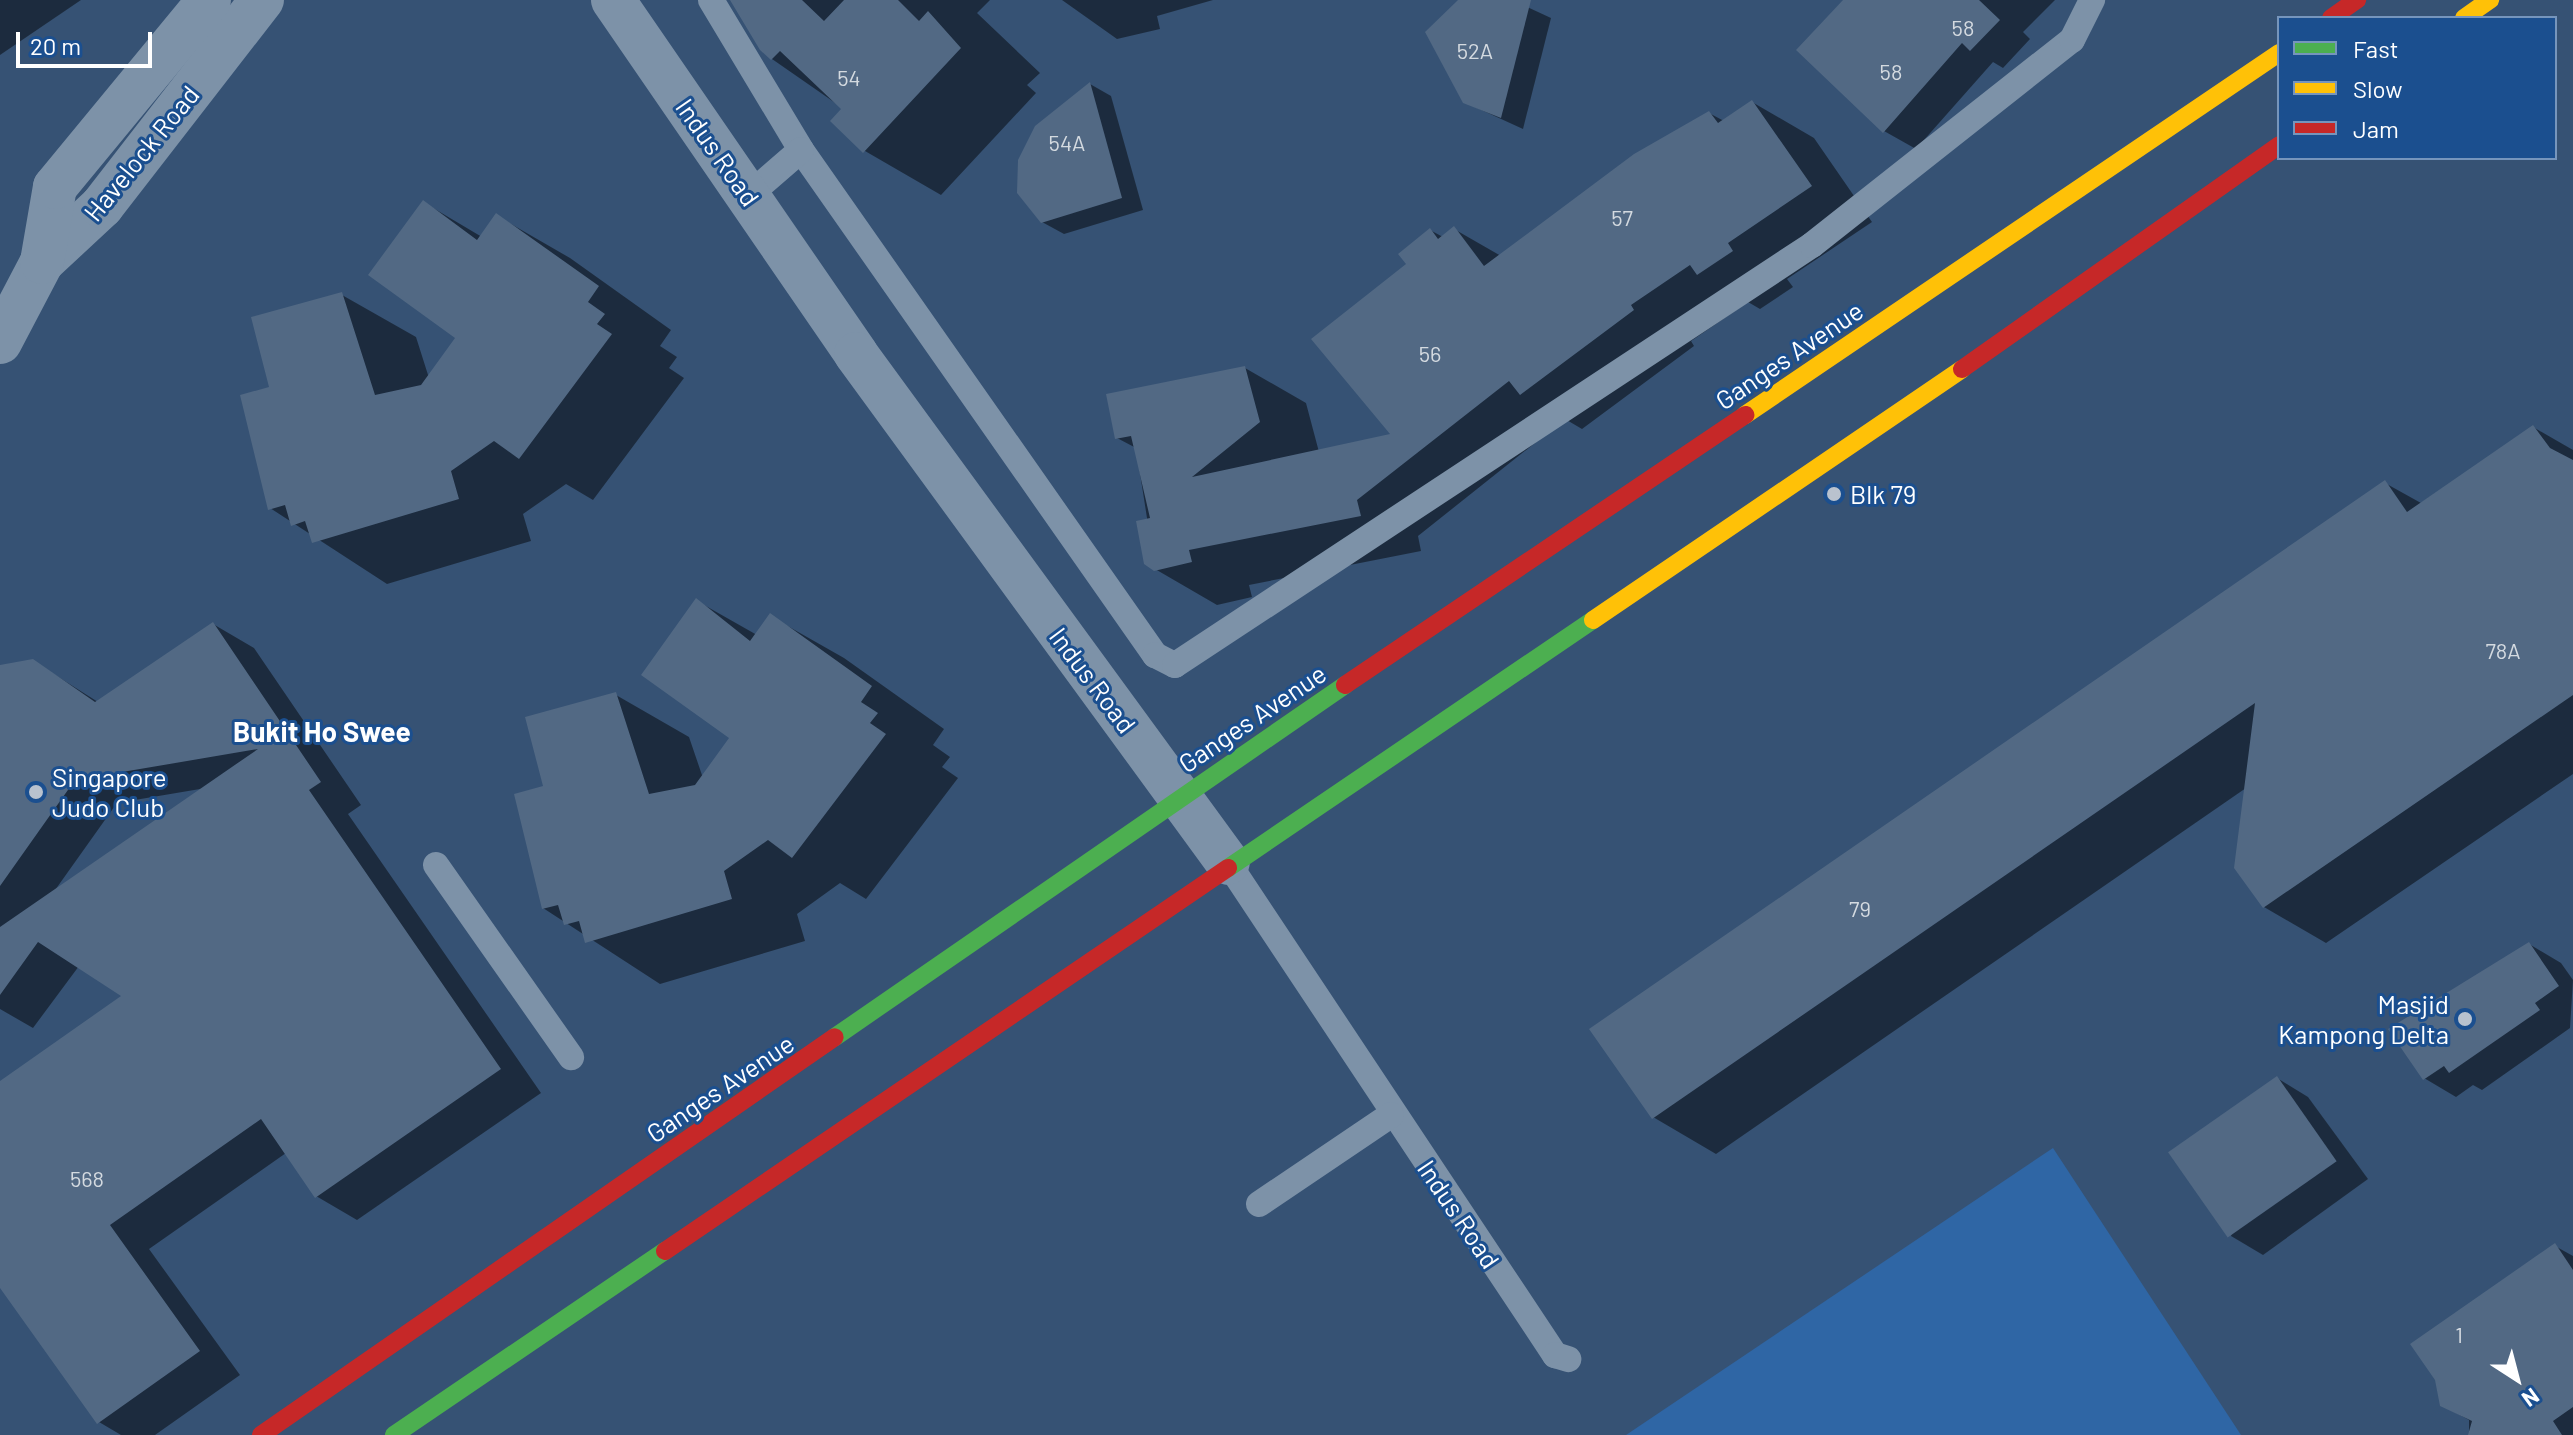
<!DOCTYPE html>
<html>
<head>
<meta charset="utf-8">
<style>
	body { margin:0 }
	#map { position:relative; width:2573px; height:1435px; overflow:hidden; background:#365274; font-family:Barlow,sans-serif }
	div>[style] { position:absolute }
	.green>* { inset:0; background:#2f66a5 }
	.shadow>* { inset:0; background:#0007 }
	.building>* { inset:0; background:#526984; transform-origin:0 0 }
	.lane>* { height:26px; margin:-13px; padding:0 13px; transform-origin:13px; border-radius:13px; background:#7d92a8 }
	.street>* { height:44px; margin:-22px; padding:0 22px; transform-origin:22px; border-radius:22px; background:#7d92a8 }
	.fast>* { height:18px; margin:-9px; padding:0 9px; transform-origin:9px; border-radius:9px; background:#4caf50 }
	.slow>* { height:18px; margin:-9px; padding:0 9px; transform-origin:9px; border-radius:9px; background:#ffc107 }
	.jam>* { height:18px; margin:-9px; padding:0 9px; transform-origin:9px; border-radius:9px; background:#c62828 }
	.dots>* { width:22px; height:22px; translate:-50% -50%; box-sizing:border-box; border:4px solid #1b4f8f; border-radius:50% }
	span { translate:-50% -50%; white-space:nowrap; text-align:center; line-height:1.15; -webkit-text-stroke:6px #1b4f8f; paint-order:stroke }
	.number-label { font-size:22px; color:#d4dae0 }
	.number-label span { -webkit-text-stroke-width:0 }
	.street-label { font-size:26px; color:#fff }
	.poi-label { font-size:26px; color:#fff }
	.left { translate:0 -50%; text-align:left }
	.right { translate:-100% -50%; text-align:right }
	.neighbourhood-label { font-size:28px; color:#fff; font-weight:700 }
	.legend { position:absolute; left:2277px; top:16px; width:280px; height:144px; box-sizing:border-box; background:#1b4f8f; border:2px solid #7695bc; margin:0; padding:10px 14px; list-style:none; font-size:24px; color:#fff }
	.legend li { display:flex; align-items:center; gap:16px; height:40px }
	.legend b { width:40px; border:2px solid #7695bc }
	.north { position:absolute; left:2477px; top:1339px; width:80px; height:80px; -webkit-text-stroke:6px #1b4f8f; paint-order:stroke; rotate:144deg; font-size:22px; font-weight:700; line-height:32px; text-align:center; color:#fff }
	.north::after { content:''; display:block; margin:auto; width:28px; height:36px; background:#fff; clip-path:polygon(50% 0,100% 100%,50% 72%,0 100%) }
	.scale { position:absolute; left:16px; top:32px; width:136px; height:36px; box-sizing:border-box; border:4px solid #fff; border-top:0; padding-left:10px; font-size:24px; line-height:28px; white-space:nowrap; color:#fff; -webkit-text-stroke:6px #1b4f8f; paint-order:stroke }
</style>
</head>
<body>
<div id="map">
	<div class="green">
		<div style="clip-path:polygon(2053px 1148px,2241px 1435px,1626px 1435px)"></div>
	</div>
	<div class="shadow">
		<div style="clip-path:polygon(0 0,81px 0,0 55px)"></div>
		<div style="clip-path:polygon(759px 0,990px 0,977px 13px,1040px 73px,1027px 85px,1036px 93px,941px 195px,865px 151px,844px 109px,772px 59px,743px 18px)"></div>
		<div style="clip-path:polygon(1062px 0,1213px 0,1157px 16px,1160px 29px,1117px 39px)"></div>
		<div style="clip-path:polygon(1460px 0,1512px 0,1551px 18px,1523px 129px,1464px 102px)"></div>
		<div style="clip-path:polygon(1845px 0,2055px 0,2023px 32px,2030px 39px,2003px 68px,1993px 62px,1916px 149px,1884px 131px)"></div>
		<div style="clip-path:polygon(1090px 84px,1111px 96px,1143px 210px,1064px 234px,1042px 222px)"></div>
		<div style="clip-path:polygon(1752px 102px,1814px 138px,1872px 222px,1787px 279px,1793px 287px,1760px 309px,1748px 302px,1691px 341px,1694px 346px,1582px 429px,1565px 419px,1418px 536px,1421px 551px,1249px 585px,1252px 597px,1217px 605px,1155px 569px,1136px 448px,1117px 438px,1245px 368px,1306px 403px,1319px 452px,1394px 436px,1409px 264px,1430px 230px,1443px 237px,1454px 229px,1501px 256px,1709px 113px,1724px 121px)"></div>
		<div style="clip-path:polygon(423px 202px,482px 237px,497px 216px,570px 258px,671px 330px,660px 346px,677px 357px,669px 368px,684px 378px,593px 500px,566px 484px,523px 514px,531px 541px,387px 584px,270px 508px,342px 295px,416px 337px,429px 378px,458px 337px)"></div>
		<div style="clip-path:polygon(2533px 427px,2573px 450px,2573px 774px,2326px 943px,2264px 907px,2246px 788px,1716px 1154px,1653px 1117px,2385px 483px,2421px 503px)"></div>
		<div style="clip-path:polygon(697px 601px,757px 635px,770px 616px,844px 658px,944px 729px,933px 745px,950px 757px,942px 767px,958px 778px,866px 899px,840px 883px,797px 914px,805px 941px,660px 984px,543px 908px,545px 788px,616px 695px,689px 737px,703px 778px,732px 737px)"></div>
		<div style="clip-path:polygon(evenodd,213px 624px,254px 648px,361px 805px,348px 814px,541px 1093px,357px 1220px,316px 1196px,286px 1153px,149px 1249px,240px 1375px,155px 1435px,121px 1435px,99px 1422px,0 1285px,0 1083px,124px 996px,79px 966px,33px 1028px,0 1009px,0 667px,33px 661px,98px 702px,213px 624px,206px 788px,53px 893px,117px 803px,206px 788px)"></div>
		<div style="clip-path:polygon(2529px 944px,2561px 963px,2573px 980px,2570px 1028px,2482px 1090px,2473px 1085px,2456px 1097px,2424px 1078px)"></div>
		<div style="clip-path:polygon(2277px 1078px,2308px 1097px,2368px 1179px,2263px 1255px,2231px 1236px)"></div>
		<div style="clip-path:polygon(2555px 1246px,2573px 1256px,2573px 1435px,2469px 1435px,2469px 1420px,2442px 1405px)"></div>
	</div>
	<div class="building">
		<div style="clip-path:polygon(730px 0,802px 0,824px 21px,844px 0,898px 0,919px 21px,928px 11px,961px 48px,863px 153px,830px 121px,841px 109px,780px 51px,771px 60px,760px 50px)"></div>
		<div style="clip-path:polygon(1458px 0,1531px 0,1501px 118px,1463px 103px,1425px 32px)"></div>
		<div style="clip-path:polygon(1843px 0,1979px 0,2000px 20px,1970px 51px,1962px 43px,1883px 133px,1796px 50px)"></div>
		<div style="clip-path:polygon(1090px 82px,1122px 198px,1041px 223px,1017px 193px,1018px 160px,1035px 126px)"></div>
		<div style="clip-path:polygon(1752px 100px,1812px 186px,1728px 243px,1733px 251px,1697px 275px,1690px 265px,1631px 305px,1634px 310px,1520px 395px,1509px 381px,1357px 500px,1361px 516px,1189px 550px,1192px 562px,1154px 571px,1144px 564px,1136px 521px,1150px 518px,1131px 436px,1115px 439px,1106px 394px,1245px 366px,1260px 422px,1192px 477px,1390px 434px,1311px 339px,1406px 264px,1398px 254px,1430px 228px,1438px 239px,1454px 226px,1484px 266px,1634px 154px,1709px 111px,1718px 123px)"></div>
		<div style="clip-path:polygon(423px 200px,477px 240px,496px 213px,599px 286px,588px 302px,605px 314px,597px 324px,612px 334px,519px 459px,494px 441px,451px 471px,459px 499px,312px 543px,305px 521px,291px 526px,285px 505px,268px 510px,240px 395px,269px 387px,251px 317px,342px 292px,375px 395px,421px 385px,455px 338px,368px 275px)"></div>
		<div style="clip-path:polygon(2533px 425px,2550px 448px,2573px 460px,2573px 695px,2263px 908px,2234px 868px,2255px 703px,1652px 1119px,1589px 1029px,2385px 480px,2407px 512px)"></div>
		<div style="clip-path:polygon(696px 598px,750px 641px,770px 613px,872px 686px,861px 702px,878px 713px,870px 723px,886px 734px,792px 858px,768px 840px,724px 871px,732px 899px,585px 943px,579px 921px,564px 925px,558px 905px,542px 909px,514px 794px,543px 786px,525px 717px,616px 692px,649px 794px,695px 785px,729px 738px,641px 675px)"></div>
		<div style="clip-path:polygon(213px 622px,321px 782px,309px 790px,501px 1069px,315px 1198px,261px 1119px,110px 1225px,200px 1351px,97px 1424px,0 1288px,0 1081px,121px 996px,38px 942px,0 995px,0 927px,258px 749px,75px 780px,0 886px,0 665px,33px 659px,95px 702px)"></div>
		<div style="clip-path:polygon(2529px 942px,2559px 986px,2535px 1003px,2540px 1010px,2449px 1073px,2444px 1066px,2423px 1080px,2388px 1029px)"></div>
		<div style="left:2277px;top:1076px;width:104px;height:133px;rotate:55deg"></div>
		<div style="clip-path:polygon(2555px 1243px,2573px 1270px,2573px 1407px,2553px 1421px,2562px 1435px,2468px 1435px,2472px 1421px,2440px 1406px,2435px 1380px,2410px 1344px)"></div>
	</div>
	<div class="lane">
		<div style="left:711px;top:0;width:175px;rotate:59deg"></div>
		<div style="left:801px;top:150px;width:617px;rotate:54.97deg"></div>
		<div style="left:1155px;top:655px;width:22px;rotate:27deg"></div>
		<div style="left:1175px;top:665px;width:763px;rotate:-33.4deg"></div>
		<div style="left:1812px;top:245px;width:331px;rotate:-38.3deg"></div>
		<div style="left:2072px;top:40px;width:45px;rotate:-63.4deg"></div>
		<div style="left:748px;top:196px;width:70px;rotate:-41deg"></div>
		<div style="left:1228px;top:863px;width:591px;rotate:56.39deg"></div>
		<div style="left:1555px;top:1355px;width:14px;rotate:17deg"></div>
		<div style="left:436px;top:865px;width:235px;rotate:54.9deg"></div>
		<div style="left:1259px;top:1204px;width:159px;rotate:-34deg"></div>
	</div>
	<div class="street">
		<div style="left:613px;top:0;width:429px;rotate:55.5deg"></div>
		<div style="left:856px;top:354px;width:630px;rotate:53.84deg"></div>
		<div style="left:42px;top:262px;width:82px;rotate:-43deg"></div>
		<div style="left:102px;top:206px;width:261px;rotate:-52.2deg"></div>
		<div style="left:0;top:342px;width:90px;rotate:-62.3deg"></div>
		<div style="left:42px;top:262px;width:76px;rotate:-80.2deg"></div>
		<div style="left:55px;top:187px;width:242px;rotate:-50.5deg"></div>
	</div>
	<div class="fast">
		<div style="left:1228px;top:868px;width:441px;rotate:-34.2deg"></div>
		<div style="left:835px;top:1037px;width:620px;rotate:-34.61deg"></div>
		<div style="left:394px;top:1435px;width:328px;rotate:-34.2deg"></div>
	</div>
	<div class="slow">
		<div style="left:2464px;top:18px;width:32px;rotate:-35deg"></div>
		<div style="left:1745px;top:415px;width:645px;rotate:-34.13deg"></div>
		<div style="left:1593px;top:620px;width:446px;rotate:-34.2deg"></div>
	</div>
	<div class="jam">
		<div style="left:2331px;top:18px;width:32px;rotate:-35deg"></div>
		<div style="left:1962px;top:369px;width:388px;rotate:-35.2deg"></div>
		<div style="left:1345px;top:685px;width:483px;rotate:-34deg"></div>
		<div style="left:665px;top:1251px;width:681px;rotate:-34.23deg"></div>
		<div style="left:261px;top:1435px;width:698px;rotate:-34.74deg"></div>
	</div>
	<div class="dots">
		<div style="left:1834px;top:494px;background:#b9c2ce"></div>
		<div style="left:36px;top:792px;background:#b9c2ce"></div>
		<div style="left:2465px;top:1019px;background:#b9c2ce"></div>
	</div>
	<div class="number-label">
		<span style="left:1963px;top:28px">58</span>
		<span style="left:1475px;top:51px">52A</span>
		<span style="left:1891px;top:72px">58</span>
		<span style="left:849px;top:78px">54</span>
		<span style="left:1067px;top:143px">54A</span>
		<span style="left:1622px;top:218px">57</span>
		<span style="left:1430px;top:354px">56</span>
		<span style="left:2503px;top:651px">78A</span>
		<span style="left:1860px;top:909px">79</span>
		<span style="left:87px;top:1179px">568</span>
		<span style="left:2459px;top:1335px">1</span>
	</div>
	<div class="street-label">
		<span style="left:718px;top:152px;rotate:55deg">Indus Road</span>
		<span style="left:141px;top:153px;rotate:-51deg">Havelock Road</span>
		<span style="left:1789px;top:355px;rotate:-34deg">Ganges Avenue</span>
		<span style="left:1093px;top:680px;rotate:53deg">Indus Road</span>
		<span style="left:1252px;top:718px;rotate:-34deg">Ganges Avenue</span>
		<span style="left:720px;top:1088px;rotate:-34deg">Ganges Avenue</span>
		<span style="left:1459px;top:1214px;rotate:56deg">Indus Road</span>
	</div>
	<div class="poi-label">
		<span class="left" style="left:1850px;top:494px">Blk 79</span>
		<span class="left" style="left:52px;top:792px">Singapore<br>Judo Club</span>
		<span class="right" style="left:2449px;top:1019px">Masjid<br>Kampong Delta</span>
	</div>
	<div class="neighbourhood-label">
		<span style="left:322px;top:731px">Bukit Ho Swee</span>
	</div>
	<ul class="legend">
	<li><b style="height:10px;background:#4caf50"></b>Fast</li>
	<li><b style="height:10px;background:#ffc107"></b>Slow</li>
	<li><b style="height:10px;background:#c62828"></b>Jam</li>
	</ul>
	<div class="north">N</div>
	<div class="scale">20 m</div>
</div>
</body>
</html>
